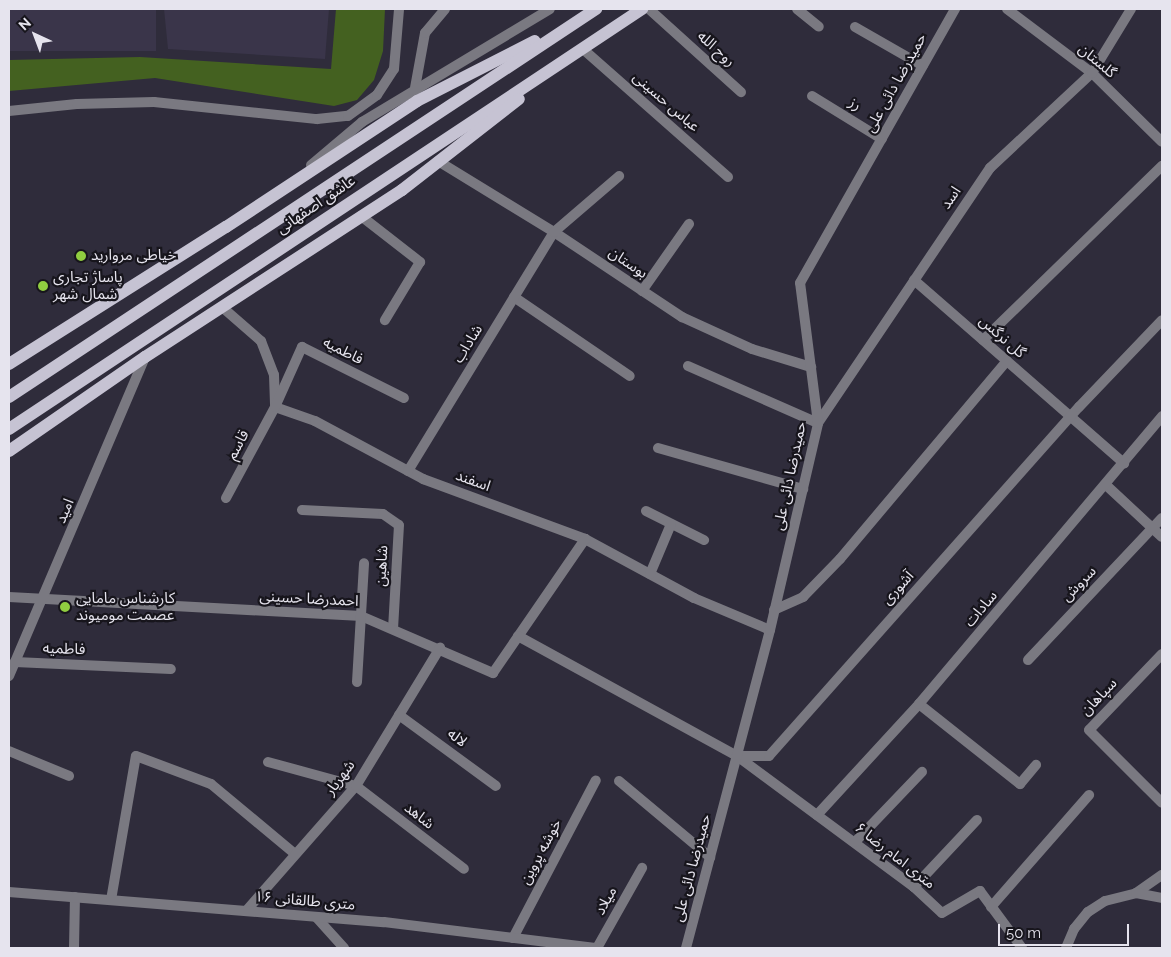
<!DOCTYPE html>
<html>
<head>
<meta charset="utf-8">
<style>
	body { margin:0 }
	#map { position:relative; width:1171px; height:957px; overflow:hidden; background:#2f2c3b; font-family:Raleway,"Noto Sans Arabic",sans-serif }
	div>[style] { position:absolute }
	.built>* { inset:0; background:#3a354a; transform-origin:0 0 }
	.forest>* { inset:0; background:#446120 }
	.minor>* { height:10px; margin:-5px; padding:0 5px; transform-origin:5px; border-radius:5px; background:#7a7981 }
	.tertiary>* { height:10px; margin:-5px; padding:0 5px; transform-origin:5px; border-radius:5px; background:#7a7981 }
	.primary>* { height:12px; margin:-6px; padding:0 6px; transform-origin:6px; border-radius:6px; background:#c6c3d3 }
	.dots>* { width:14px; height:14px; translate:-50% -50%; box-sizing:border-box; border:2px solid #17151c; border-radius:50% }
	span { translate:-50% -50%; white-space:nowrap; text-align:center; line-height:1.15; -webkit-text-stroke:4.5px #17151c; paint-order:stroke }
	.street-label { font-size:15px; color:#e6e4ee }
	.poi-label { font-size:15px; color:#e6e4ee }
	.left { translate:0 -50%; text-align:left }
	.frame { position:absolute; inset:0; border:10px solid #e6e4ee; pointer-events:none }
	.north { position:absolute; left:10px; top:10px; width:50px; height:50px; -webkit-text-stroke:4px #17151c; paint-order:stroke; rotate:317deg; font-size:14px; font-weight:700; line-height:20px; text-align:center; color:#e6e4ee }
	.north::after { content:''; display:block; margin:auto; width:18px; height:22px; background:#e6e4ee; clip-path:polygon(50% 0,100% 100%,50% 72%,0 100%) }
	.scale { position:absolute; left:998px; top:924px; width:131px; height:22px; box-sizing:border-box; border:2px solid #e6e4ee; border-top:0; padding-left:6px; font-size:15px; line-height:18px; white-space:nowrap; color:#e6e4ee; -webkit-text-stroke:4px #17151c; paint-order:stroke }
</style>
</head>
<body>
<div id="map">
	<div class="built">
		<div style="left:9px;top:9px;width:147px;height:42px"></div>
		<div style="clip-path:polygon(164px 9px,329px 9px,325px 59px,168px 49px)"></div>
	</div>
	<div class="forest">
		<div style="clip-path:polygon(336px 9px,385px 9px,383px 51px,374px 80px,357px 100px,334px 106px,155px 78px,9px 91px,9px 60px,140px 57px,331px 69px)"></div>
	</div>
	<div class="minor">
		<div style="left:649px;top:9px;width:124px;rotate:42.1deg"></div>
		<div style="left:797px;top:9px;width:28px;rotate:39deg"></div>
		<div style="left:1007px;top:9px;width:106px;rotate:37deg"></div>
		<div style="left:1092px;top:73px;width:98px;rotate:44.6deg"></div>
		<div style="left:855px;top:27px;width:78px;rotate:29.8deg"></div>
		<div style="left:584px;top:50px;width:192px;rotate:41.4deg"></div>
		<div style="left:415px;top:88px;width:56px;rotate:-79.7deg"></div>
		<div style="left:425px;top:33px;width:31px;rotate:-50deg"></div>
		<div style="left:812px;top:96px;width:82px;rotate:31.6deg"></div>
		<div style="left:9px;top:111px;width:68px;rotate:-5.9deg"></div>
		<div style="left:77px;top:104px;width:77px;rotate:-1.5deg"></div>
		<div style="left:154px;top:102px;width:164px;rotate:6deg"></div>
		<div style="left:317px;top:119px;width:31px;rotate:-6deg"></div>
		<div style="left:348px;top:116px;width:36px;rotate:-36deg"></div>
		<div style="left:377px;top:95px;width:31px;rotate:-57deg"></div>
		<div style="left:394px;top:69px;width:60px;rotate:-85.2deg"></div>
		<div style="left:438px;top:161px;width:136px;rotate:31.5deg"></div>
		<div style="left:554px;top:232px;width:154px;rotate:33.6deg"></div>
		<div style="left:682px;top:317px;width:77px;rotate:24.6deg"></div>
		<div style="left:752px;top:349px;width:62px;rotate:17deg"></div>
		<div style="left:361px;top:216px;width:75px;rotate:37.9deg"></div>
		<div style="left:420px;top:262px;width:68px;rotate:121.1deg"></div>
		<div style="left:914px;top:280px;width:279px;rotate:41.1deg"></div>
		<div style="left:642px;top:291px;width:82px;rotate:-55deg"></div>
		<div style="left:514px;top:297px;width:140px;rotate:34.3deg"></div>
		<div style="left:222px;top:307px;width:52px;rotate:41.1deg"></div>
		<div style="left:261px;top:341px;width:36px;rotate:69deg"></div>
		<div style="left:274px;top:375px;width:32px;rotate:88deg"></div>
		<div style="left:275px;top:407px;width:42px;rotate:19.3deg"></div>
		<div style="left:315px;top:421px;width:123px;rotate:28.2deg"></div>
		<div style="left:423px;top:479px;width:173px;rotate:20.3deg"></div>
		<div style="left:585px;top:539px;width:124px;rotate:28.4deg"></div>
		<div style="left:694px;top:598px;width:82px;rotate:22.8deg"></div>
		<div style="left:983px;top:340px;width:250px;rotate:-44.2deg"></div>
		<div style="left:688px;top:366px;width:142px;rotate:23.7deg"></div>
		<div style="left:818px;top:423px;width:308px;rotate:-56deg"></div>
		<div style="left:990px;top:168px;width:139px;rotate:-43deg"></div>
		<div style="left:1092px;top:73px;width:75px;rotate:-58.6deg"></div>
		<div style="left:658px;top:448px;width:151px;rotate:15.8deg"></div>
		<div style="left:408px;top:471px;width:280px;rotate:-58.6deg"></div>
		<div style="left:554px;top:232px;width:86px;rotate:-40.7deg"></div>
		<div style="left:1106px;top:485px;width:76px;rotate:42.9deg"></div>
		<div style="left:226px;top:498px;width:103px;rotate:-61.7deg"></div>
		<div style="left:275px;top:407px;width:66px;rotate:-65.8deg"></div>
		<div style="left:302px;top:347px;width:114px;rotate:26.6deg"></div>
		<div style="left:302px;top:510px;width:81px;rotate:2.8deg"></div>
		<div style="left:383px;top:514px;width:19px;rotate:35deg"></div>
		<div style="left:399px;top:525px;width:104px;rotate:93.3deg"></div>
		<div style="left:646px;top:511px;width:65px;rotate:26.6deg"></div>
		<div style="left:650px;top:574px;width:54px;rotate:-67.2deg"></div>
		<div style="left:9px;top:597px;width:353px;rotate:3.1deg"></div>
		<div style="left:361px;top:616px;width:144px;rotate:23.4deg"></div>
		<div style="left:493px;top:673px;width:163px;rotate:-55.5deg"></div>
		<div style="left:774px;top:610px;width:32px;rotate:-24deg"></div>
		<div style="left:803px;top:597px;width:53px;rotate:-45.8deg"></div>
		<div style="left:840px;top:559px;width:259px;rotate:-49.9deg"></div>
		<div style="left:518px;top:636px;width:250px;rotate:28.7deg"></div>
		<div style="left:737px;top:756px;width:220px;rotate:36.5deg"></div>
		<div style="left:914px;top:887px;width:38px;rotate:43deg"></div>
		<div style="left:942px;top:913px;width:44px;rotate:-30.1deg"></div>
		<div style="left:980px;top:891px;width:71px;rotate:53.6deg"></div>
		<div style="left:1162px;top:654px;width:105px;rotate:133.8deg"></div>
		<div style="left:1089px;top:730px;width:103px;rotate:45deg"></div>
		<div style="left:1028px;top:660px;width:195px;rotate:-46.7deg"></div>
		<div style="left:15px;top:662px;width:156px;rotate:2.6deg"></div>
		<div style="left:9px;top:676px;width:347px;rotate:-66.9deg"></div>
		<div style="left:357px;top:682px;width:119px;rotate:-86.6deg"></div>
		<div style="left:919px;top:704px;width:129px;rotate:38.4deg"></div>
		<div style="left:1020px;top:784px;width:25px;rotate:-50deg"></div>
		<div style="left:399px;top:715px;width:120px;rotate:36.2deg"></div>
		<div style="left:9px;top:751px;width:65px;rotate:22.6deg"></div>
		<div style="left:737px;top:756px;width:32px"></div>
		<div style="left:769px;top:756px;width:467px;rotate:-48.4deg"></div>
		<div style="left:1079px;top:407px;width:120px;rotate:-46.3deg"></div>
		<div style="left:268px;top:762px;width:91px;rotate:15.3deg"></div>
		<div style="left:356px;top:786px;width:136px;rotate:37.5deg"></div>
		<div style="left:619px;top:781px;width:119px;rotate:39.9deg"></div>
		<div style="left:817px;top:815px;width:151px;rotate:-47.4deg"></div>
		<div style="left:919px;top:704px;width:377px;rotate:-49.8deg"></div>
		<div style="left:855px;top:842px;width:97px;rotate:-46.3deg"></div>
		<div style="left:914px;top:887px;width:92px;rotate:-46.8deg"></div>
		<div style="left:111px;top:900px;width:146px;rotate:-80.2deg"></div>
		<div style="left:136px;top:756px;width:80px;rotate:20.5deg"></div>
		<div style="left:211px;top:784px;width:109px;rotate:39.8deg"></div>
		<div style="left:991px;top:907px;width:149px;rotate:-48.8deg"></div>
		<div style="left:246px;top:911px;width:167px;rotate:-48.7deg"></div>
		<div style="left:356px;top:786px;width:162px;rotate:-58.7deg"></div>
		<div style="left:316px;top:917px;width:42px;rotate:47.9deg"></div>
		<div style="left:513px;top:938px;width:178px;rotate:-62.3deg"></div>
		<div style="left:74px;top:948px;width:51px;rotate:-88.9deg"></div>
		<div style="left:597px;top:948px;width:92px;rotate:-60.6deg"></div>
		<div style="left:686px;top:948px;width:329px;rotate:-75.2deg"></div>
		<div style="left:770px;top:630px;width:212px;rotate:-76.9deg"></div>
		<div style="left:818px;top:423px;width:141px;rotate:-97.3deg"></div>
		<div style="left:800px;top:283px;width:315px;rotate:-60.5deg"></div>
	</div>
	<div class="tertiary">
		<div style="left:311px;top:165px;width:67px;rotate:-40.1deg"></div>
		<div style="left:362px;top:122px;width:219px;rotate:-31deg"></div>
		<div style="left:9px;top:892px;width:376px;rotate:4.6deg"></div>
		<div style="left:384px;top:922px;width:215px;rotate:7deg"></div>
		<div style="left:1136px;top:893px;width:32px;rotate:-35deg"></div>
		<div style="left:1066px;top:948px;width:21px;rotate:-67deg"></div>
		<div style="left:1074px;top:929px;width:22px;rotate:-51deg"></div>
		<div style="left:1088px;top:912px;width:20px;rotate:-33deg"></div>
		<div style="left:1105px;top:901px;width:32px;rotate:-14deg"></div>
		<div style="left:1136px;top:893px;width:26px;rotate:11deg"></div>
	</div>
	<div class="primary">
		<div style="left:9px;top:364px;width:257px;rotate:-32.3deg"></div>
		<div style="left:226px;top:227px;width:229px;rotate:-33.4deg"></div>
		<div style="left:417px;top:101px;width:132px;rotate:-27deg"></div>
		<div style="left:9px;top:397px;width:704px;rotate:-33.46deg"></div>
		<div style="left:9px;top:429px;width:760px;rotate:-33.56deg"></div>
		<div style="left:9px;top:451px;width:165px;rotate:-34.7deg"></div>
		<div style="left:145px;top:357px;width:306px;rotate:-33deg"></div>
		<div style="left:402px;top:190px;width:148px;rotate:-37.9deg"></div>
	</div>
	<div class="dots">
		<div style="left:81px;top:256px;background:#90cd40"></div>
		<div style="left:43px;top:286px;background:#90cd40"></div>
		<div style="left:65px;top:607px;background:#90cd40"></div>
	</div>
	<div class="street-label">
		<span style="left:716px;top:49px;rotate:42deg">روح الله</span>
		<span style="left:1097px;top:61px;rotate:40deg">گلستان</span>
		<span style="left:896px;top:83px;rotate:-61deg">حمیدرضا دائی علی</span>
		<span style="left:666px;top:102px;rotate:41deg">عباس حسینی</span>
		<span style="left:855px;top:104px;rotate:32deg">رز</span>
		<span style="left:951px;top:198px;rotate:-56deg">اسد</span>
		<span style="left:316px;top:205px;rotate:-34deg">عاشق اصفهانی</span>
		<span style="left:628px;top:263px;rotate:34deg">بوستان</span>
		<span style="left:1002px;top:337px;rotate:41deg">گل نرگس</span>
		<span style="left:468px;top:344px;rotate:-58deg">شاداب</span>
		<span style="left:343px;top:351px;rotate:27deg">فاطمیه</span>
		<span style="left:238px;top:445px;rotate:-62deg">قاسم</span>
		<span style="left:790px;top:476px;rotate:-78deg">حمیدرضا دائی علی</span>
		<span style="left:473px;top:481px;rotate:20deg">اسفند</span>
		<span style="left:65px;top:511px;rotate:-67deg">امید</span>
		<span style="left:382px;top:566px;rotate:-87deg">شاهین</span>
		<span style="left:1079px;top:584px;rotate:-46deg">سروش</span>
		<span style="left:898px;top:588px;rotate:-48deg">آشوری</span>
		<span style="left:309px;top:599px;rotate:3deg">احمدرضا حسینی</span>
		<span style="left:981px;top:609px;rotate:-50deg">سادات</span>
		<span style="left:64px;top:649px;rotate:2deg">فاطمیه</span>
		<span style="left:1099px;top:697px;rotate:-46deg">سپاهان</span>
		<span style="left:457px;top:738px;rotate:37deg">لاله</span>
		<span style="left:340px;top:778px;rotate:-53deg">شهریار</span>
		<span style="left:419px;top:816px;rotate:38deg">شاهد</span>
		<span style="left:541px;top:852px;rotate:-62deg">خوشه پروین</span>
		<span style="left:895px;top:856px;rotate:38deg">۶ متری امام رضا</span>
		<span style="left:692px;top:868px;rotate:-75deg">حمیدرضا دائی علی</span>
		<span style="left:305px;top:901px;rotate:5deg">۱۶ متری طالقانی</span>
		<span style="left:606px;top:901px;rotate:-61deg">میلاد</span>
	</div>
	<div class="poi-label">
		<span class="left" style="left:91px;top:256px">خیاطی مروارید</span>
		<span class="left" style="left:53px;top:286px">پاساژ تجاری<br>شمال شهر</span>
		<span class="left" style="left:76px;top:607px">کارشناس مامایی<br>عصمت مومیوند</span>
	</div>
	<div class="frame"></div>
	<div class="north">N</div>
	<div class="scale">50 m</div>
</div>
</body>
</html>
